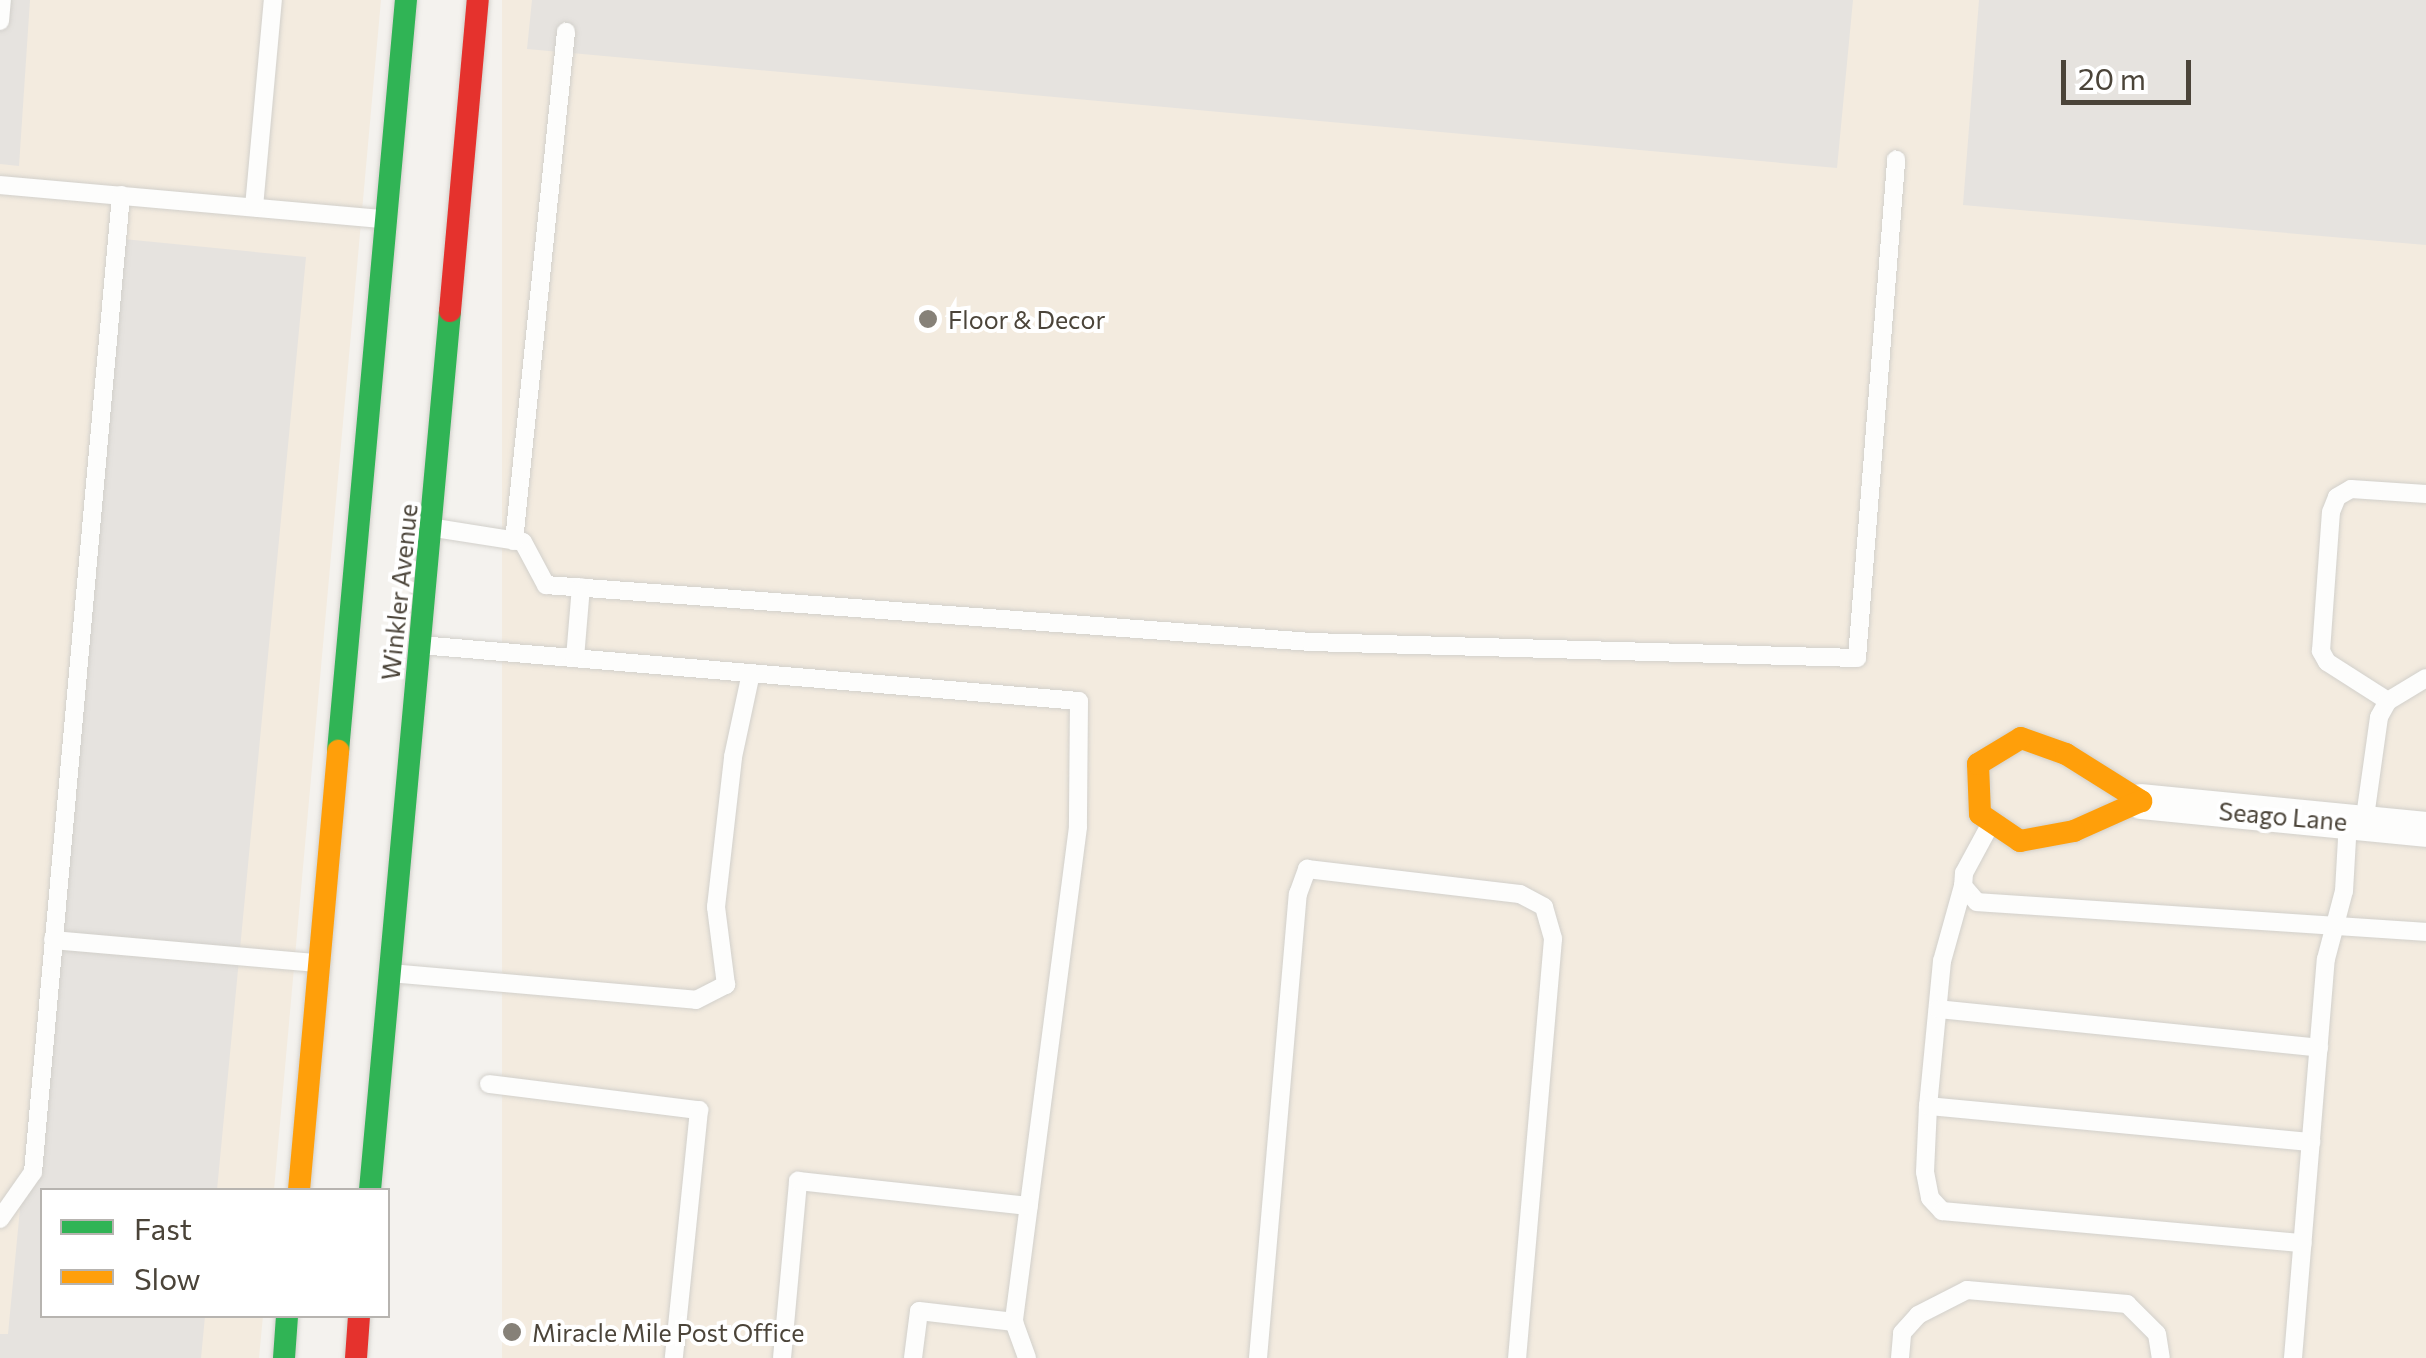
<!DOCTYPE html>
<html>
<head>
<meta charset="utf-8">
<style>
	body { margin:0 }
	#map { position:relative; width:2426px; height:1358px; overflow:hidden; background:#f4f2ee; font-family:Commissioner,sans-serif }
	div>[style] { position:absolute }
	.commercial>* { inset:0; background:#f3ebdf; transform-origin:0 0 }
	.parking>* { inset:0; background:#e6e3df }
	.roads { filter:drop-shadow(0 0 2px #d2d0cb) drop-shadow(0 0 2px #d2d0cb) }
	.lane>* { height:18px; margin:-9px; padding:0 9px; transform-origin:9px; border-radius:9px; background:#fdfdfc }
	.street>* { height:35px; margin:-17.5px; padding:0 17.5px; transform-origin:17.5px; border-radius:17.5px; background:#fdfdfc }
	.fast>* { height:22px; margin:-11px; padding:0 11px; transform-origin:11px; border-radius:11px; background:#30b455 }
	.slow>* { height:22px; margin:-11px; padding:0 11px; transform-origin:11px; border-radius:11px; background:#ff9f0a }
	.jam>* { height:22px; margin:-11px; padding:0 11px; transform-origin:11px; border-radius:11px; background:#e5322d }
	.dots>* { width:28px; height:28px; translate:-50% -50%; box-sizing:border-box; border:5px solid #fff; border-radius:50% }
	span { translate:-50% -50%; white-space:nowrap; text-align:center; line-height:1.15; -webkit-text-stroke:8px #fff; paint-order:stroke }
	.poi-label { font-size:25px; color:#4b4439 }
	.left { translate:0 -50%; text-align:left }
	.street-label { font-size:25px; color:#4b4439 }
	.legend { position:absolute; left:40px; top:1188px; width:350px; height:130px; box-sizing:border-box; background:#fff; border:2px solid #b7b4b0; margin:0; padding:12px 18px; list-style:none; font-size:30px; color:#4b4439 }
	.legend li { display:flex; align-items:center; gap:20px; height:50px }
	.legend b { width:50px; border:2px solid #b7b4b0 }
	.scale { position:absolute; left:2061px; top:60px; width:130px; height:45px; box-sizing:border-box; border:5px solid #4b4439; border-top:0; padding-left:12px; font-size:30px; line-height:35px; white-space:nowrap; color:#4b4439; -webkit-text-stroke:8px #fff; paint-order:stroke }
</style>
</head>
<body>
<div id="map">
	<div class="commercial">
		<div style="clip-path:polygon(0 0,381px 0,274px 1190px,42px 1190px,42px 1316px,263px 1316px,259px 1358px,0 1358px)"></div>
		<div style="left:502px;top:0;width:1924px;height:1363px"></div>
	</div>
	<div class="parking">
		<div style="clip-path:polygon(0 0,30px 0,19px 166px,0 164px)"></div>
		<div style="clip-path:polygon(532px 0,1853px 0,1837px 168px,527px 49px)"></div>
		<div style="clip-path:polygon(1979px 0,2426px 0,2426px 245px,1963px 205px)"></div>
		<div style="clip-path:polygon(113px 238px,306px 257px,217px 1190px,42px 1190px,42px 1316px,205px 1316px,201px 1358px,0 1358px,0 1334px,8px 1334px)"></div>
	</div>
	<div class="roads">
		<div class="lane">
			<div style="left:0;top:21px;width:21px;rotate:-85deg"></div>
			<div style="left:0;top:185px;width:385px;rotate:5.1deg"></div>
			<div style="left:254px;top:207px;width:208px;rotate:-84.8deg"></div>
			<div style="left:435px;top:528px;width:89px;rotate:9deg"></div>
			<div style="left:523px;top:542px;width:49px;rotate:61.9deg"></div>
			<div style="left:546px;top:585px;width:767px;rotate:4.26deg"></div>
			<div style="left:1311px;top:642px;width:546px;rotate:1.68deg"></div>
			<div style="left:1857px;top:658px;width:500px;rotate:-85.5deg"></div>
			<div style="left:514px;top:541px;width:512px;rotate:-84.17deg"></div>
			<div style="left:420px;top:645px;width:661px;rotate:4.86deg"></div>
			<div style="left:1079px;top:701px;width:126px;rotate:90.5deg"></div>
			<div style="left:1078px;top:827px;width:499px;rotate:97.4deg"></div>
			<div style="left:1014px;top:1322px;width:38px;rotate:70deg"></div>
			<div style="left:575px;top:658px;width:71px;rotate:-85.2deg"></div>
			<div style="left:2388px;top:701px;width:72px;rotate:-147.4deg"></div>
			<div style="left:2327px;top:662px;width:13px;rotate:-119deg"></div>
			<div style="left:2321px;top:651px;width:139px;rotate:-85.9deg"></div>
			<div style="left:2331px;top:512px;width:16px;rotate:-68deg"></div>
			<div style="left:2337px;top:497px;width:16px;rotate:-30deg"></div>
			<div style="left:2351px;top:489px;width:75px;rotate:3.8deg"></div>
			<div style="left:2364px;top:824px;width:108px;rotate:-82deg"></div>
			<div style="left:2379px;top:717px;width:18px;rotate:-61deg"></div>
			<div style="left:2388px;top:701px;width:44px;rotate:-31.2deg"></div>
			<div style="left:1990px;top:825px;width:55px;rotate:118.4deg"></div>
			<div style="left:1964px;top:873px;width:13px;rotate:94deg"></div>
			<div style="left:1963px;top:886px;width:21px;rotate:49deg"></div>
			<div style="left:1977px;top:902px;width:450px;rotate:3.8deg"></div>
			<div style="left:1963px;top:886px;width:78px;rotate:105.6deg"></div>
			<div style="left:1942px;top:961px;width:146px;rotate:95.5deg"></div>
			<div style="left:1928px;top:1106px;width:66px;rotate:92.6deg"></div>
			<div style="left:1925px;top:1172px;width:26px;rotate:79deg"></div>
			<div style="left:1930px;top:1198px;width:18px;rotate:47deg"></div>
			<div style="left:1942px;top:1211px;width:362px;rotate:5.1deg"></div>
			<div style="left:53px;top:940px;width:262px;rotate:5deg"></div>
			<div style="left:390px;top:973px;width:307px;rotate:5deg"></div>
			<div style="left:696px;top:1000px;width:34px;rotate:-27deg"></div>
			<div style="left:726px;top:985px;width:79px;rotate:-97.3deg"></div>
			<div style="left:716px;top:907px;width:151px;rotate:-83.5deg"></div>
			<div style="left:733px;top:757px;width:86px;rotate:-77.9deg"></div>
			<div style="left:1938px;top:1009px;width:383px;rotate:5.8deg"></div>
			<div style="left:489px;top:1084px;width:212px;rotate:7.1deg"></div>
			<div style="left:699px;top:1110px;width:249px;rotate:95.8deg"></div>
			<div style="left:1928px;top:1106px;width:385px;rotate:5.4deg"></div>
			<div style="left:0;top:1219px;width:57px;rotate:-54.9deg"></div>
			<div style="left:33px;top:1172px;width:981px;rotate:-84.85deg"></div>
			<div style="left:782px;top:1358px;width:178px;rotate:-84.8deg"></div>
			<div style="left:798px;top:1181px;width:232px;rotate:6.2deg"></div>
			<div style="left:913px;top:1358px;width:47px;rotate:-82.7deg"></div>
			<div style="left:919px;top:1311px;width:96px;rotate:6.6deg"></div>
			<div style="left:1258px;top:1358px;width:466px;rotate:-85.1deg"></div>
			<div style="left:1298px;top:894px;width:27px;rotate:-70deg"></div>
			<div style="left:1307px;top:869px;width:214px;rotate:6.7deg"></div>
			<div style="left:1520px;top:894px;width:27px;rotate:28deg"></div>
			<div style="left:1544px;top:907px;width:33px;rotate:74deg"></div>
			<div style="left:1553px;top:939px;width:421px;rotate:94.9deg"></div>
			<div style="left:1900px;top:1358px;width:25px;rotate:-85deg"></div>
			<div style="left:1902px;top:1333px;width:24px;rotate:-48deg"></div>
			<div style="left:1918px;top:1315px;width:55px;rotate:-27deg"></div>
			<div style="left:1967px;top:1290px;width:161px;rotate:5deg"></div>
			<div style="left:2127px;top:1304px;width:42px;rotate:45deg"></div>
			<div style="left:2157px;top:1334px;width:24px;rotate:81deg"></div>
			<div style="left:2293px;top:1358px;width:400px;rotate:-85.3deg"></div>
			<div style="left:2326px;top:959px;width:70px;rotate:-75.2deg"></div>
			<div style="left:2344px;top:891px;width:69px;rotate:-86.7deg"></div>
		</div>
		<div class="street">
			<div style="left:2141px;top:801px;width:286px;rotate:5.6deg"></div>
		</div>
		<div class="fast">
			<div style="left:338px;top:751px;width:754px;rotate:-84.83deg"></div>
			<div style="left:370px;top:1190px;width:883px;rotate:-84.8deg"></div>
			<div style="left:284px;top:1358px;width:42px;rotate:-85.9deg"></div>
		</div>
		<div class="slow">
			<div style="left:2021px;top:738px;width:48px;rotate:19.6deg"></div>
			<div style="left:2066px;top:754px;width:89px;rotate:32.1deg"></div>
			<div style="left:2141px;top:801px;width:73px;rotate:155.9deg"></div>
			<div style="left:2074px;top:831px;width:55px;rotate:169.5deg"></div>
			<div style="left:2020px;top:841px;width:48px;rotate:-146deg"></div>
			<div style="left:1980px;top:814px;width:50px;rotate:-92.3deg"></div>
			<div style="left:1978px;top:764px;width:50px;rotate:-31.2deg"></div>
			<div style="left:299px;top:1190px;width:441px;rotate:-84.9deg"></div>
		</div>
		<div class="jam">
			<div style="left:450px;top:311px;width:312px;rotate:-84.9deg"></div>
			<div style="left:356px;top:1358px;width:42px;rotate:-85.9deg"></div>
		</div>
	</div>
	<div class="dots">
		<div style="left:928px;top:319px;background:#868178"></div>
		<div style="left:512px;top:1332px;background:#868178"></div>
	</div>
	<div class="poi-label">
		<span class="left" style="left:948px;top:319px">Floor &amp; Decor</span>
		<span class="left" style="left:532px;top:1332px">Miracle Mile Post Office</span>
	</div>
	<div class="street-label">
		<span style="left:399px;top:592px;rotate:-84deg">Winkler Avenue</span>
		<span style="left:2283px;top:816px;rotate:5deg">Seago Lane</span>
	</div>
	<ul class="legend">
	<li><b style="height:12px;background:#30b455"></b>Fast</li>
	<li><b style="height:12px;background:#ff9f0a"></b>Slow</li>
	</ul>
	<div class="scale">20 m</div>
</div>
</body>
</html>
